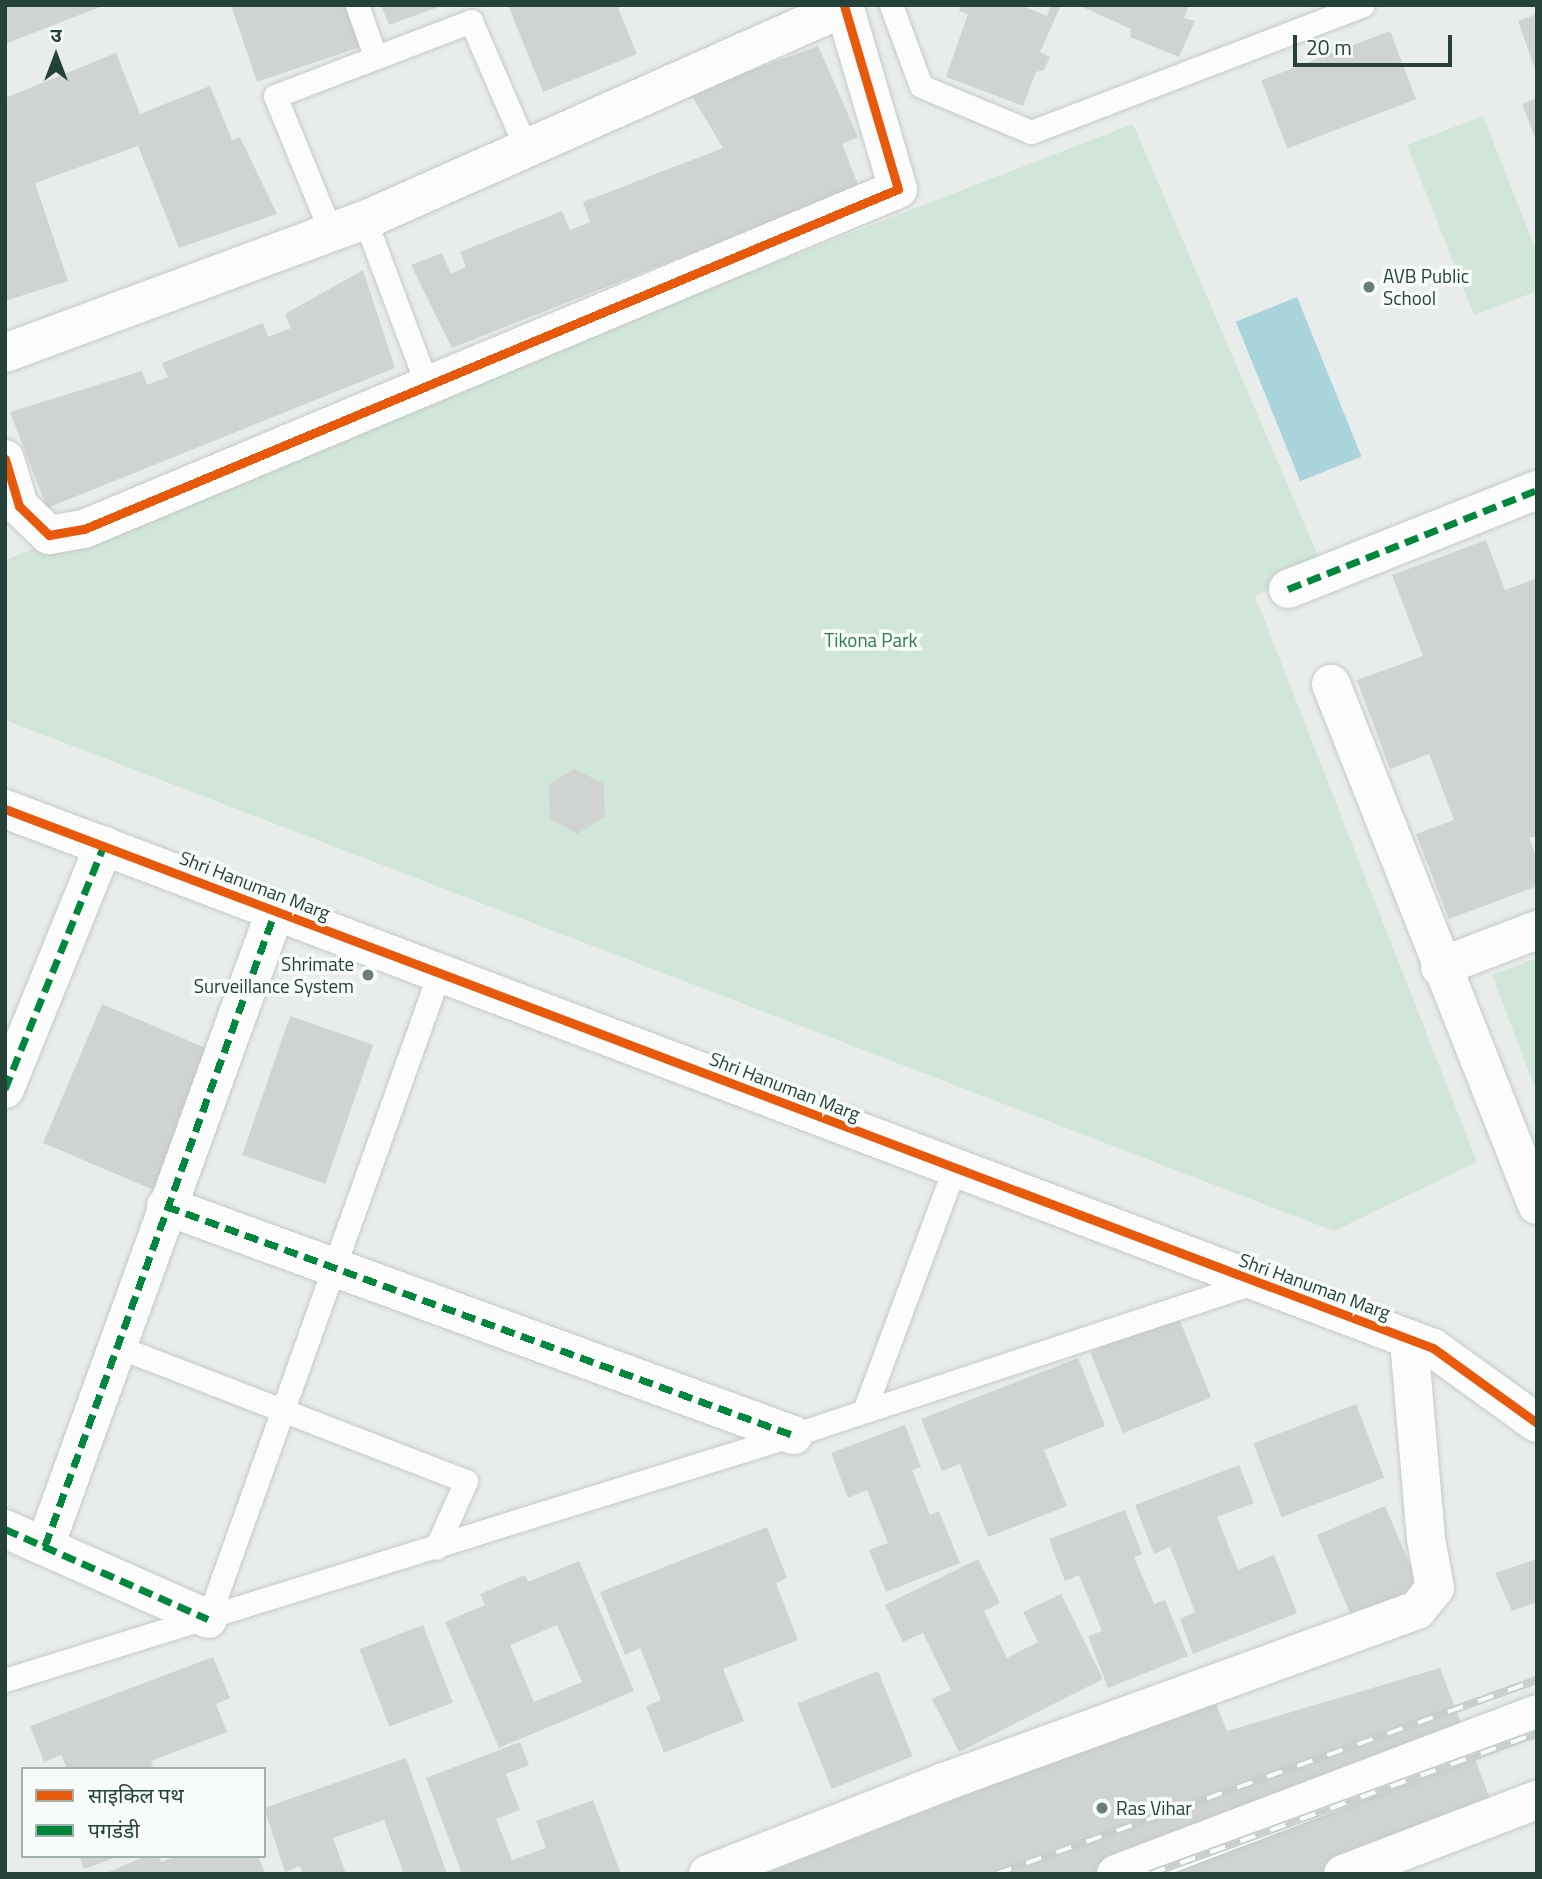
<!DOCTYPE html>
<html>
<head>
<meta charset="utf-8">
<style>
	body { margin:0 }
	#map { position:relative; width:1542px; height:1879px; overflow:hidden; background:#e8edeb; font-family:"Titillium Web","Noto Sans Devanagari",sans-serif }
	div>[style] { position:absolute }
	.green>* { inset:0; background:#d1e6d8 }
	.water>* { inset:0; background:#a9d4db; transform-origin:0 0 }
	.building>* { inset:0; background:#cfd4d2; transform-origin:0 0 }
	.roads { filter:drop-shadow(0 0 2px #c5cac8) drop-shadow(0 0 2px #c5cac8) }
	.lane>* { height:23px; margin:-11.5px; padding:0 11.5px; transform-origin:11.5px; border-radius:11.5px; background:#fcfcfc }
	.street>* { height:38px; margin:-19px; padding:0 19px; transform-origin:19px; border-radius:19px; background:#fcfcfc }
	.secondary>* { height:38px; margin:-19px; padding:0 19px; transform-origin:19px; border-radius:19px; background:#fcfcfc }
	.rail>* { height:8px; margin-top:-4px; transform-origin:0; background:repeating-linear-gradient(90deg,#f7fbf9 0 16px,#c9cdcc 0 32px); box-sizing:border-box; border-block:2px solid #c9cdcc }
	.quiet>* { height:7px; margin-top:-3.5px; transform-origin:0; background:repeating-linear-gradient(90deg,#00873e 0 14px,transparent 0 21px) }
	.cycleway>* { height:9px; margin:-4.5px; padding:0 4.5px; transform-origin:4.5px; border-radius:4.5px; background:#e8590c }
	.dots>* { width:19px; height:19px; translate:-50% -50%; box-sizing:border-box; border:4px solid #f7fbf9; border-radius:50% }
	span { translate:-50% -50%; white-space:nowrap; text-align:center; line-height:1.15; -webkit-text-stroke:7px #f7fbf9; paint-order:stroke }
	.poi-label { font-size:19px; color:#24423a }
	.left { translate:0 -50%; text-align:left }
	.right { translate:-100% -50%; text-align:right }
	.park-label { font-size:19px; color:#2d7a4b }
	.street-label { font-size:19px; color:#24423a }
	.frame { position:absolute; inset:0; border:7px solid #24423a; pointer-events:none }
	.legend { position:absolute; left:21px; top:1767px; width:245px; height:91px; box-sizing:border-box; background:#f7fbf9; border:2px solid #a3b1ad; margin:0; padding:9px 12px; list-style:none; font-size:21px; color:#24423a }
	.legend li { display:flex; align-items:center; gap:14px; height:35px }
	.legend b { width:35px; border:2px solid #a3b1ad }
	.north { position:absolute; left:21px; top:21px; width:70px; height:70px; -webkit-text-stroke:5px #f7fbf9; paint-order:stroke; rotate:0deg; font-size:19px; font-weight:700; line-height:28px; text-align:center; color:#24423a }
	.north::after { content:''; display:block; margin:auto; width:24px; height:32px; background:#24423a; clip-path:polygon(50% 0,100% 100%,50% 72%,0 100%) }
	.scale { position:absolute; left:1293px; top:35px; width:159px; height:32px; box-sizing:border-box; border:4px solid #24423a; border-top:0; padding-left:9px; font-size:21px; line-height:24px; white-space:nowrap; color:#24423a; -webkit-text-stroke:5px #f7fbf9; paint-order:stroke }
</style>
</head>
<body>
<div id="map">
	<div class="green">
		<div style="clip-path:polygon(1483px 116px,1537px 253px,1537px 291px,1474px 315px,1407px 145px)"></div>
		<div style="clip-path:polygon(1133px 124px,1323px 568px,1255px 596px,1477px 1162px,1334px 1231px,5px 720px,5px 560px)"></div>
		<div style="clip-path:polygon(1537px 958px,1537px 1093px,1492px 975px)"></div>
	</div>
	<div class="water">
		<div style="left:1297px;top:297px;width:172px;height:66px;rotate:68deg"></div>
	</div>
	<div class="building">
		<div style="clip-path:polygon(5px 5px,105px 5px,5px 44px)"></div>
		<div style="clip-path:polygon(231px 5px,346px 5px,360px 47px,257px 82px)"></div>
		<div style="clip-path:polygon(381px 5px,441px 5px,441px 6px,389px 25px)"></div>
		<div style="clip-path:polygon(508px 5px,625px 5px,618px 8px,637px 54px,543px 92px)"></div>
		<div style="clip-path:polygon(961px 5px,1020px 5px,1047px 16px,1051px 5px,1061px 5px,1040px 52px,1050px 57px,1044px 70px,1036px 72px,1023px 106px,946px 77px,968px 14px,959px 11px)"></div>
		<div style="clip-path:polygon(1078px 5px,1189px 5px,1184px 18px,1195px 21px,1179px 57px,1130px 37px,1131px 29px)"></div>
		<div style="clip-path:polygon(1537px 14px,1537px 72px,1536px 72px,1518px 21px)"></div>
		<div style="left:1390px;top:31px;width:73px;height:138px;rotate:69deg"></div>
		<div style="clip-path:polygon(818px 46px,858px 137px,842px 144px,859px 187px,452px 348px,411px 265px,442px 253px,451px 274px,466px 267px,460px 252px,562px 211px,570px 230px,590px 222px,583px 202px,723px 148px,690px 93px)"></div>
		<div style="clip-path:polygon(116px 53px,140px 114px,210px 86px,232px 140px,240px 137px,277px 214px,179px 248px,138px 146px,35px 183px,68px 281px,5px 301px,5px 98px)"></div>
		<div style="clip-path:polygon(1537px 98px,1537px 143px,1522px 104px)"></div>
		<div style="clip-path:polygon(363px 270px,395px 368px,47px 508px,10px 412px,142px 371px,147px 385px,168px 377px,162px 363px,263px 323px,268px 337px,291px 328px,285px 314px)"></div>
		<div style="clip-path:polygon(1486px 540px,1505px 590px,1537px 578px,1537px 836px,1529px 838px,1537px 858px,1537px 886px,1449px 919px,1416px 834px,1454px 820px,1429px 754px,1390px 769px,1357px 680px,1423px 656px,1392px 575px)"></div>
		<div style="clip-path:polygon(575px 769px,604px 784px,605px 817px,577px 834px,550px 818px,549px 784px)"></div>
		<div style="left:102px;top:1004px;width:121px;height:151px;rotate:23deg"></div>
		<div style="left:290px;top:1016px;width:88px;height:147px;rotate:19deg"></div>
		<div style="left:1178px;top:1316px;width:88px;height:95px;rotate:68deg"></div>
		<div style="clip-path:polygon(1078px 1358px,1105px 1426px,1044px 1450px,1067px 1506px,988px 1537px,960px 1464px,942px 1471px,921px 1419px)"></div>
		<div style="left:1356px;top:1404px;width:79px;height:110px;rotate:69deg"></div>
		<div style="clip-path:polygon(905px 1425px,921px 1467px,912px 1470px,930px 1515px,939px 1511px,960px 1563px,886px 1592px,869px 1550px,888px 1543px,867px 1490px,848px 1498px,831px 1453px)"></div>
		<div style="clip-path:polygon(1239px 1465px,1254px 1503px,1217px 1517px,1238px 1570px,1274px 1555px,1297px 1613px,1193px 1654px,1180px 1619px,1195px 1612px,1170px 1547px,1154px 1554px,1135px 1505px)"></div>
		<div style="left:1385px;top:1506px;width:91px;height:74px;rotate:67deg"></div>
		<div style="clip-path:polygon(1125px 1510px,1142px 1554px,1134px 1557px,1154px 1604px,1165px 1600px,1188px 1656px,1108px 1688px,1088px 1636px,1102px 1631px,1079px 1575px,1065px 1581px,1049px 1539px)"></div>
		<div style="clip-path:polygon(767px 1527px,787px 1578px,776px 1583px,798px 1640px,723px 1669px,744px 1721px,664px 1753px,646px 1706px,661px 1700px,640px 1648px,625px 1655px,600px 1592px)"></div>
		<div style="clip-path:polygon(978px 1559px,1000px 1603px,984px 1611px,1007px 1658px,1038px 1642px,1023px 1612px,1061px 1594px,1103px 1679px,959px 1752px,932px 1699px,951px 1690px,923px 1633px,903px 1642px,885px 1605px)"></div>
		<div style="clip-path:polygon(1537px 1559px,1537px 1602px,1512px 1611px,1495px 1573px)"></div>
		<div style="clip-path:polygon(evenodd,579px 1561px,634px 1691px,499px 1748px,445px 1622px,485px 1605px,480px 1594px,525px 1575px,528px 1582px,579px 1561px,557px 1625px,582px 1682px,534px 1702px,510px 1645px,557px 1625px)"></div>
		<div style="left:423px;top:1625px;width:83px;height:68px;rotate:69deg"></div>
		<div style="clip-path:polygon(213px 1657px,230px 1698px,216px 1704px,227px 1732px,151px 1761px,154px 1769px,67px 1769px,61px 1755px,44px 1762px,30px 1726px)"></div>
		<div style="clip-path:polygon(1440px 1668px,1491px 1801px,1337px 1874px,763px 1874px,1214px 1699px,1227px 1731px)"></div>
		<div style="left:878px;top:1671px;width:92px;height:87px;rotate:68deg"></div>
		<div style="clip-path:polygon(520px 1742px,529px 1765px,506px 1774px,520px 1810px,496px 1819px,512px 1860px,546px 1848px,536px 1821px,593px 1800px,621px 1874px,462px 1874px,426px 1778px)"></div>
		<div style="clip-path:polygon(406px 1758px,447px 1874px,404px 1874px,384px 1820px,333px 1838px,346px 1874px,303px 1874px,300px 1866px,285px 1872px,264px 1808px)"></div>
		<div style="clip-path:polygon(79px 1856px,117px 1856px,117px 1857px,84px 1869px)"></div>
		<div style="clip-path:polygon(146px 1856px,159px 1856px,161px 1862px,177px 1856px,258px 1856px,265px 1874px,104px 1874px)"></div>
	</div>
	<div class="roads">
		<div class="lane">
			<div style="left:357px;top:5px;width:54px;rotate:70.6deg"></div>
			<div style="left:891px;top:5px;width:86px;rotate:69.7deg"></div>
			<div style="left:921px;top:86px;width:119px;rotate:22.7deg"></div>
			<div style="left:1031px;top:132px;width:355px;rotate:-20.9deg"></div>
			<div style="left:365px;top:220px;width:176px;rotate:69.4deg"></div>
			<div style="left:330px;top:230px;width:145px;rotate:-112.3deg"></div>
			<div style="left:275px;top:96px;width:210px;rotate:-20.9deg"></div>
			<div style="left:471px;top:21px;width:136px;rotate:66.6deg"></div>
			<div style="left:116px;top:1346px;width:375px;rotate:21.1deg"></div>
			<div style="left:466px;top:1481px;width:73px;rotate:114.1deg"></div>
			<div style="left:864px;top:1411px;width:258px;rotate:-69.6deg"></div>
			<div style="left:208px;top:1619px;width:685px;rotate:-70.3deg"></div>
			<div style="left:5px;top:1680px;width:825px;rotate:-17.27deg"></div>
			<div style="left:793px;top:1435px;width:487px;rotate:-18.3deg"></div>
		</div>
		<div class="street">
			<div style="left:5px;top:353px;width:384px;rotate:-20.3deg"></div>
			<div style="left:365px;top:220px;width:525px;rotate:-23.93deg"></div>
			<div style="left:5px;top:459px;width:49px;rotate:73.4deg"></div>
			<div style="left:19px;top:506px;width:42px;rotate:44deg"></div>
			<div style="left:49px;top:535px;width:36px;rotate:-10deg"></div>
			<div style="left:84px;top:529px;width:882px;rotate:-22.67deg"></div>
			<div style="left:898px;top:189px;width:192px;rotate:-106.4deg"></div>
			<div style="left:1288px;top:589px;width:268px;rotate:-21.7deg"></div>
			<div style="left:1331px;top:684px;width:560px;rotate:68.43deg"></div>
			<div style="left:1440px;top:967px;width:104px;rotate:-20.9deg"></div>
			<div style="left:5px;top:1089px;width:263px;rotate:-67.9deg"></div>
			<div style="left:166px;top:1206px;width:668px;rotate:20.06deg"></div>
			<div style="left:5px;top:1529px;width:222px;rotate:23.9deg"></div>
			<div style="left:45px;top:1546px;width:674px;rotate:-70.06deg"></div>
			<div style="left:708px;top:1874px;width:253px;rotate:-21.3deg"></div>
			<div style="left:944px;top:1782px;width:503px;rotate:-19.98deg"></div>
			<div style="left:1417px;top:1610px;width:28px;rotate:-51deg"></div>
			<div style="left:1435px;top:1588px;width:50px;rotate:-100.4deg"></div>
			<div style="left:1426px;top:1539px;width:201px;rotate:-94.9deg"></div>
		</div>
		<div class="secondary">
			<div style="left:5px;top:809px;width:1526px;rotate:20.68deg"></div>
			<div style="left:1433px;top:1348px;width:128px;rotate:35.8deg"></div>
			<div style="left:1116px;top:1874px;width:450px;rotate:-20.8deg"></div>
			<div style="left:1343px;top:1874px;width:208px;rotate:-20.9deg"></div>
		</div>
	</div>
	<div class="rail">
		<div style="left:996px;top:1874px;width:575px;rotate:-19.73deg"></div>
		<div style="left:1150px;top:1874px;width:412px;rotate:-20deg"></div>
	</div>
	<div class="quiet">
		<div style="left:1288px;top:589px;width:268px;rotate:-21.7deg"></div>
		<div style="left:5px;top:1089px;width:263px;rotate:-67.9deg"></div>
		<div style="left:166px;top:1206px;width:668px;rotate:20.06deg"></div>
		<div style="left:5px;top:1529px;width:222px;rotate:23.9deg"></div>
		<div style="left:45px;top:1546px;width:674px;rotate:-70.06deg"></div>
	</div>
	<div class="cycleway">
		<div style="left:5px;top:459px;width:49px;rotate:73.4deg"></div>
		<div style="left:19px;top:506px;width:42px;rotate:44deg"></div>
		<div style="left:49px;top:535px;width:36px;rotate:-10deg"></div>
		<div style="left:84px;top:529px;width:882px;rotate:-22.67deg"></div>
		<div style="left:898px;top:189px;width:192px;rotate:-106.4deg"></div>
		<div style="left:5px;top:809px;width:1526px;rotate:20.68deg"></div>
		<div style="left:1433px;top:1348px;width:128px;rotate:35.8deg"></div>
	</div>
	<div class="dots">
		<div style="left:1369px;top:287px;background:#697e78"></div>
		<div style="left:368px;top:975px;background:#697e78"></div>
		<div style="left:1102px;top:1808px;background:#697e78"></div>
	</div>
	<div class="poi-label">
		<span class="left" style="left:1383px;top:287px">AVB Public<br>School</span>
		<span class="right" style="left:354px;top:975px">Shrimate<br>Surveillance System</span>
		<span class="left" style="left:1116px;top:1808px">Ras Vihar</span>
	</div>
	<div class="park-label">
		<span style="left:871px;top:640px">Tikona Park</span>
	</div>
	<div class="street-label">
		<span style="left:255px;top:885px;rotate:21deg">Shri Hanuman Marg</span>
		<span style="left:785px;top:1086px;rotate:21deg">Shri Hanuman Marg</span>
		<span style="left:1315px;top:1286px;rotate:20deg">Shri Hanuman Marg</span>
	</div>
	<div class="frame"></div>
	<ul class="legend">
	<li><b style="height:9px;background:#e8590c"></b>साइकिल पथ</li>
	<li><b style="height:9px;background:#00873e"></b>पगडंडी</li>
	</ul>
	<div class="north">उ</div>
	<div class="scale">20 m</div>
</div>
</body>
</html>
